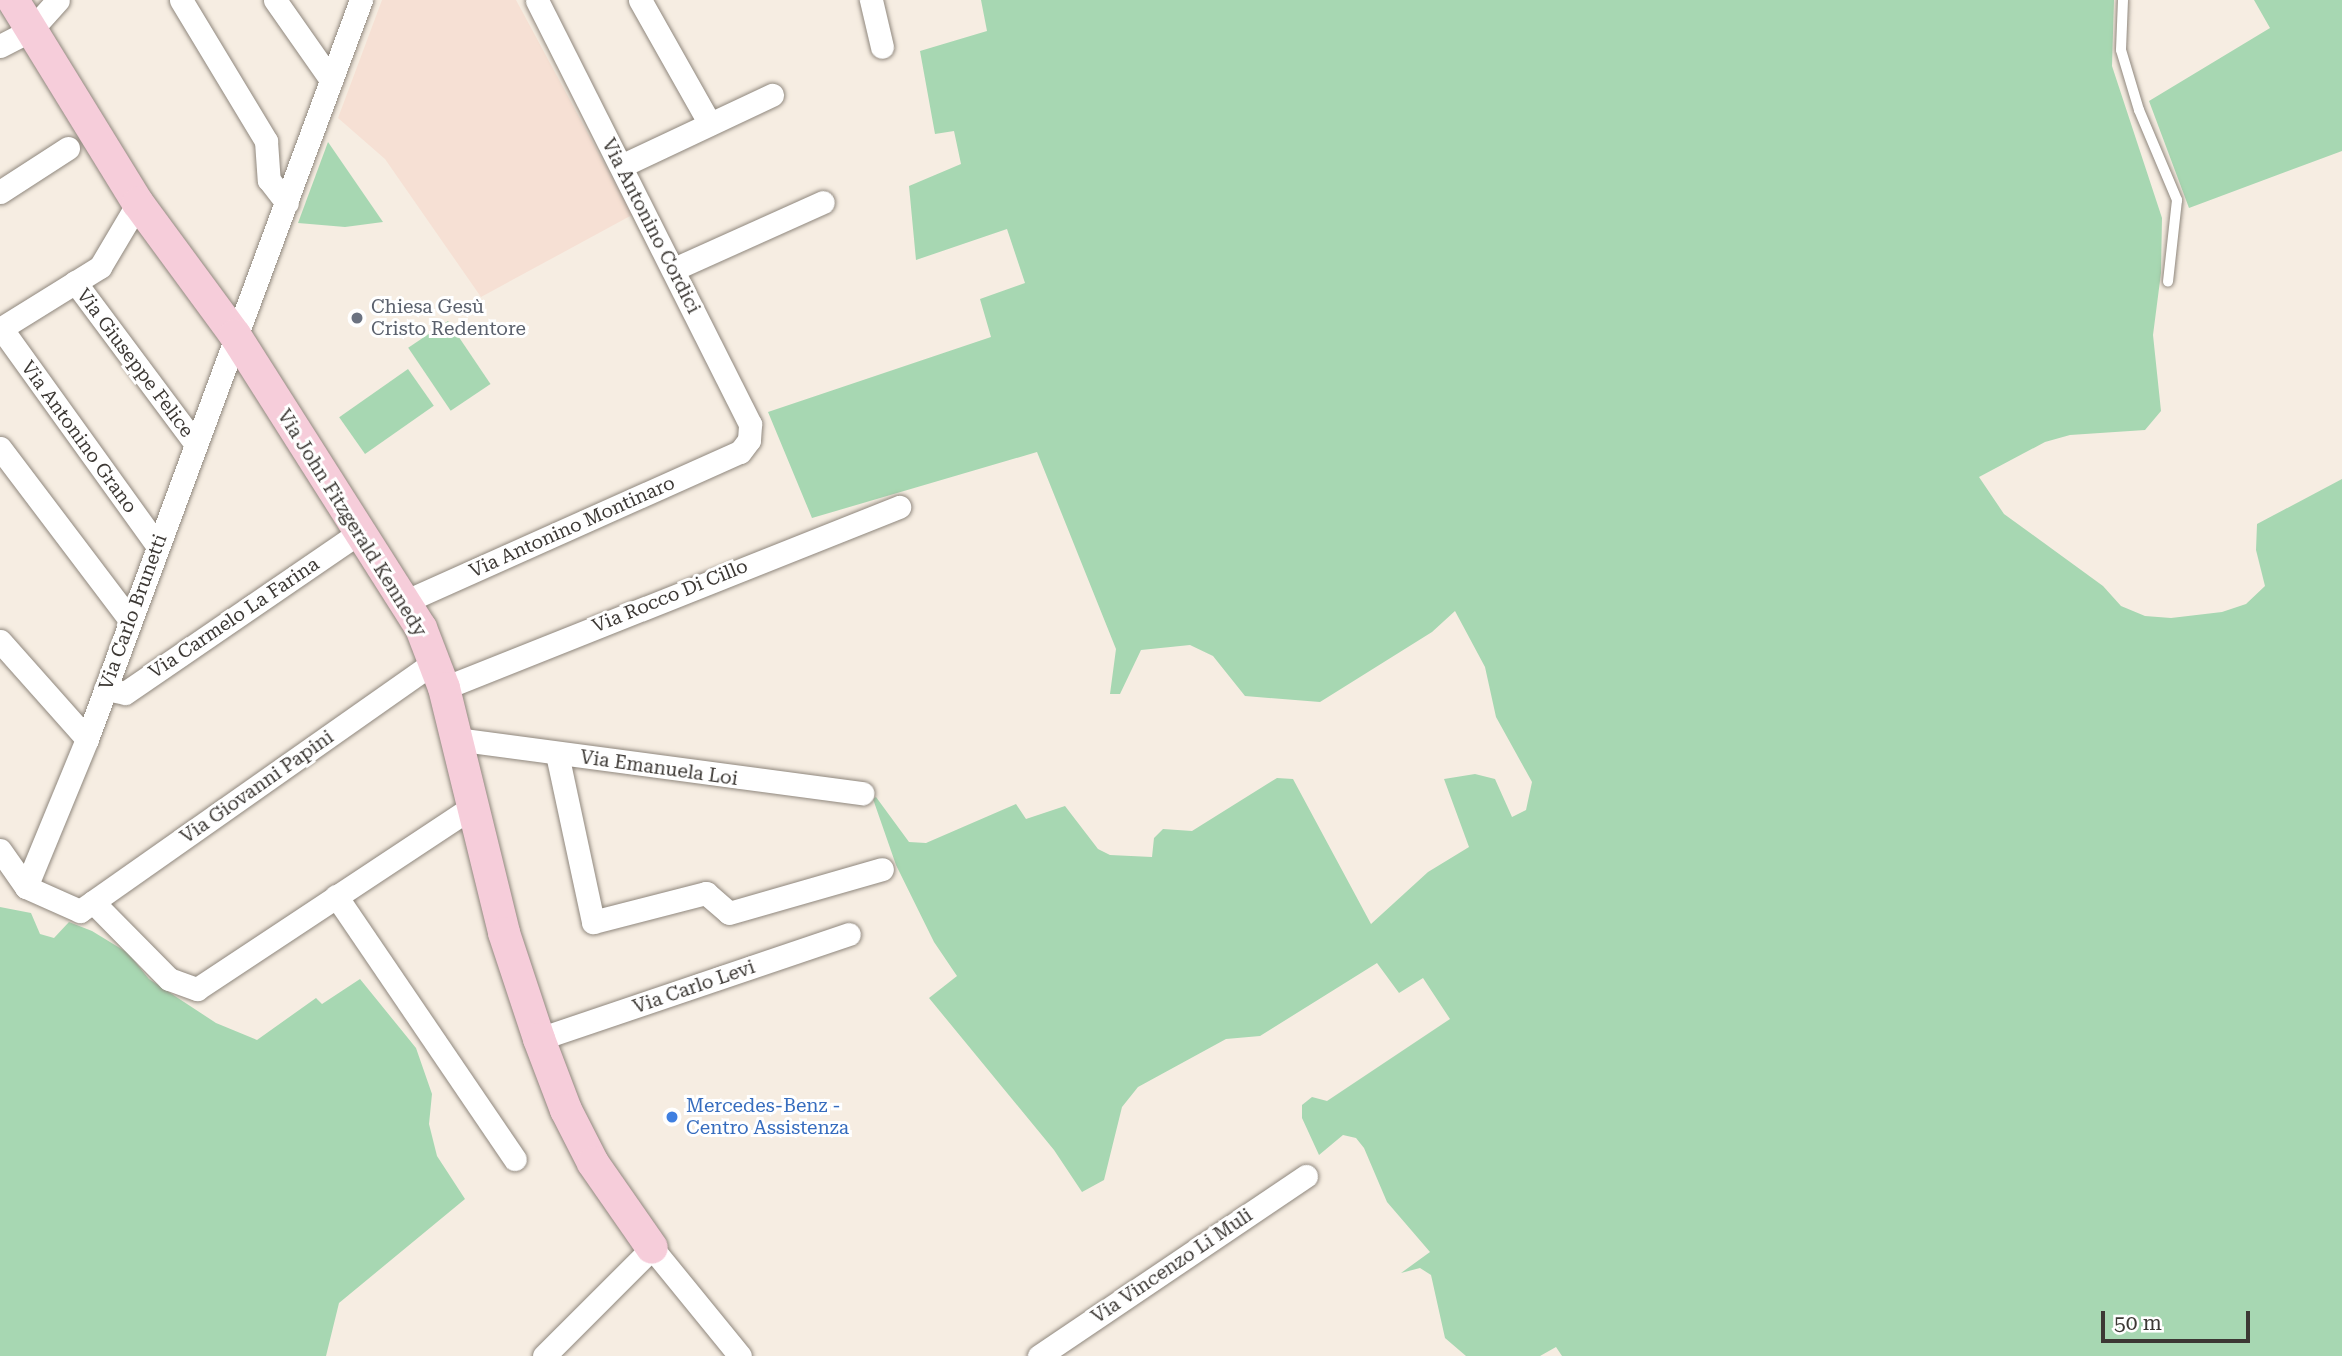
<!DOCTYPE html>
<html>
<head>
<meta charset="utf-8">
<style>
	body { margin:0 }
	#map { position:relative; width:2342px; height:1356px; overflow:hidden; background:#f6ede2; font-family:"Roboto Serif",serif }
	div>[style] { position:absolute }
	.education>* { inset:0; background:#f6e0d4 }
	.green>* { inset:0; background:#a7d7b2; transform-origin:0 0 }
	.roads { filter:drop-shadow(0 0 2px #8f877d) drop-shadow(0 0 2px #8f877d) }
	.lane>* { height:10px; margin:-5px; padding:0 5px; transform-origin:5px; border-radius:5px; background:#fff }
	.street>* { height:23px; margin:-11.5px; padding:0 11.5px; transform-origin:11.5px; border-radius:11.5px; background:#fff }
	.secondary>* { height:32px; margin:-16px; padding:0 16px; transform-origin:16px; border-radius:16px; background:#f6cdda }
	.dots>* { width:19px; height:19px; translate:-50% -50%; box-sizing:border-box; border:4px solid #fff; border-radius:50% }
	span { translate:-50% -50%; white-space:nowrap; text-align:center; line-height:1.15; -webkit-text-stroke:6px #fff; paint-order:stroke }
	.street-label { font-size:19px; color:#3c3834 }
	.worship-label { font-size:19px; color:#5b616d }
	.left { translate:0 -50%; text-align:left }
	.shop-label { font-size:19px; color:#366cbe }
	.scale { position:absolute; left:2101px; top:1311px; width:149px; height:32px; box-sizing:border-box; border:4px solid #3c3834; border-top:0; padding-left:9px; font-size:21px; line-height:24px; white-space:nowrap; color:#3c3834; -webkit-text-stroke:5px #fff; paint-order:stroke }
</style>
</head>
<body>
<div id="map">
	<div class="education">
		<div style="clip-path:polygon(382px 0,516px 0,632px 215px,481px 297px,385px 159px,338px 118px)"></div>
	</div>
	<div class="green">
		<div style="clip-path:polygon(981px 0,2114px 0,2112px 66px,2162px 218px,2161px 273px,2153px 335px,2161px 411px,2145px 430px,2070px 435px,2045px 442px,1979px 477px,2004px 514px,2103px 586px,2121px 606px,2145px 616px,2171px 618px,2222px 612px,2246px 604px,2265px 586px,2256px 550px,2257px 524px,2342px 479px,2342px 1356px,1562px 1356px,1556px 1347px,1540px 1356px,1466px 1356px,1445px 1338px,1431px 1275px,1420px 1268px,1401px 1273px,1430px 1252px,1387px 1202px,1364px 1148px,1356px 1138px,1343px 1135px,1319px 1155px,1302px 1118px,1302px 1105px,1312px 1097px,1327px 1101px,1450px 1019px,1423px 978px,1399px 993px,1377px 963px,1260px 1036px,1226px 1039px,1138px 1087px,1122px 1107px,1104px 1180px,1082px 1192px,1054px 1150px,929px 998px,957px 976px,934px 942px,896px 865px,873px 799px,876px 797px,909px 842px,926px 843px,1016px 804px,1026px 819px,1065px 806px,1098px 849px,1110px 855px,1152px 857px,1154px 838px,1163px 829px,1192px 831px,1277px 778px,1293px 779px,1371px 924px,1428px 872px,1469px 847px,1444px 779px,1475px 774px,1495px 779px,1512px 817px,1526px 810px,1532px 782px,1496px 717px,1485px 667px,1455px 611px,1432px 632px,1320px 702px,1245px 696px,1213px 656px,1190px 645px,1141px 650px,1120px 694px,1110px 694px,1116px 649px,1037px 452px,812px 518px,768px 412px,991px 337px,980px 299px,1025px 283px,1007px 229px,916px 260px,909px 186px,961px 164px,954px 131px,935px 134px,920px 51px,987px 31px)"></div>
		<div style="clip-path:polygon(2254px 0,2342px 0,2342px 151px,2189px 208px,2149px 101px,2270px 28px)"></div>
		<div style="clip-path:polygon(328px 142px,383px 222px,345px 227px,298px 223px)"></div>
		<div style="left:448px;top:321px;width:76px;height:48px;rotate:56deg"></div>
		<div style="left:408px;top:369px;width:45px;height:84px;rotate:55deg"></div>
		<div style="clip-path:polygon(0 907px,31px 913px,40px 934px,54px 938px,69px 922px,92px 931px,128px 953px,149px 979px,216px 1023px,257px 1040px,316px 998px,322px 1004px,360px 979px,416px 1048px,432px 1094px,429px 1124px,437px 1156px,465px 1199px,339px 1303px,326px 1356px,0 1356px)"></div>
	</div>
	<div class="roads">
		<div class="lane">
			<div style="left:2123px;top:0;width:50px;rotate:92.3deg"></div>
			<div style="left:2121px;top:50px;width:63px;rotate:73.3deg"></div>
			<div style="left:2139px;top:110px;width:98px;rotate:67.1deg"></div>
			<div style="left:2177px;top:200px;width:82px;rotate:96.3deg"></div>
		</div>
		<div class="street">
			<div style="left:181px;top:0;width:165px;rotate:58.9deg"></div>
			<div style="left:266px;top:141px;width:39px;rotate:86deg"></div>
			<div style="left:269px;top:180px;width:29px;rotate:52deg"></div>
			<div style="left:275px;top:0;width:98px;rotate:55deg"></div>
			<div style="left:640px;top:0;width:142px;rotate:60.6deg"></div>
			<div style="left:871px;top:0;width:48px;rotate:76.8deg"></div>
			<div style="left:0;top:46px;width:35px;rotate:-27deg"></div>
			<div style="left:31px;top:30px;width:40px;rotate:-48deg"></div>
			<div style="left:621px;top:166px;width:167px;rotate:-25.2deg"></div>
			<div style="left:0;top:192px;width:81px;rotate:-32.9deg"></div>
			<div style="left:674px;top:269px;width:163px;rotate:-24.2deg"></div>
			<div style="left:75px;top:282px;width:201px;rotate:53.3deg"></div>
			<div style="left:1px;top:328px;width:267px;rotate:54.3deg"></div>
			<div style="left:0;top:329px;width:118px;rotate:-31.8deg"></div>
			<div style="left:100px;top:267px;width:74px;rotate:-59.3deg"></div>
			<div style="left:0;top:448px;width:216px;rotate:52.9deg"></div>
			<div style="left:404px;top:602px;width:368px;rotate:-24.1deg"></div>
			<div style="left:740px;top:452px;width:15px;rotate:-53deg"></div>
			<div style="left:749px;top:440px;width:16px;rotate:-86deg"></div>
			<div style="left:750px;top:424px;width:474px;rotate:-116.7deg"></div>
			<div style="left:0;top:641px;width:131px;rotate:48.4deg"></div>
			<div style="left:444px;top:688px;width:490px;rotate:-21.7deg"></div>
			<div style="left:105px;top:689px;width:20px;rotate:11deg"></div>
			<div style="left:125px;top:693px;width:285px;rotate:-34.4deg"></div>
			<div style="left:456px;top:739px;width:410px;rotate:7.6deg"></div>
			<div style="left:557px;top:754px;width:172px;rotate:77.9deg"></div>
			<div style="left:593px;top:922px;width:117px;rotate:-14.4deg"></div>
			<div style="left:706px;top:893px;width:30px;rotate:41deg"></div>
			<div style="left:729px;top:913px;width:159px;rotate:-16deg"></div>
			<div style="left:0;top:850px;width:45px;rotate:54.9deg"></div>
			<div style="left:26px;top:887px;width:160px;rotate:-67.6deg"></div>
			<div style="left:87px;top:739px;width:788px;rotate:-69.66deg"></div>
			<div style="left:26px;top:887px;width:59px;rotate:24deg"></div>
			<div style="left:80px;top:911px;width:433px;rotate:-35.1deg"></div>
			<div style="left:336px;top:896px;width:318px;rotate:55.8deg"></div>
			<div style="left:93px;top:902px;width:108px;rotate:45.4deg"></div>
			<div style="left:169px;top:979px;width:30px;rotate:20deg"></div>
			<div style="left:197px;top:989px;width:331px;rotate:-33.5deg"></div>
			<div style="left:539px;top:1039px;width:327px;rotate:-18.7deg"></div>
			<div style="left:544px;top:1356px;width:153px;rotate:-45deg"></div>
			<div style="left:652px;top:1248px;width:139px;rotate:50.8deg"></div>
			<div style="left:1039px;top:1356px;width:322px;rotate:-34deg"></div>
		</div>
		<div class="secondary">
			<div style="left:13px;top:0;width:238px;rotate:58.4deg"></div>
			<div style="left:138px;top:203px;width:164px;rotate:53.7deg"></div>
			<div style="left:235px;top:335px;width:347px;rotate:57.6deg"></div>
			<div style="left:421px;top:628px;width:64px;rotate:69deg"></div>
			<div style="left:444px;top:688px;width:252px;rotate:76.2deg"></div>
			<div style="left:504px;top:933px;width:112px;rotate:71.7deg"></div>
			<div style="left:539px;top:1039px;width:76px;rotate:69.2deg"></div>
			<div style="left:566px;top:1110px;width:59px;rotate:63deg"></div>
			<div style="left:593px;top:1163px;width:103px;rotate:55.2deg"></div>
		</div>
	</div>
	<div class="dots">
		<div style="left:357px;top:318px;background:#6b7280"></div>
		<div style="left:672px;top:1117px;background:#3f7fe0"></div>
	</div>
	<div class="street-label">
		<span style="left:651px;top:226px;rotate:63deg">Via Antonino Cordici</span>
		<span style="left:135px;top:363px;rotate:53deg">Via Giuseppe Felice</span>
		<span style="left:79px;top:437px;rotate:54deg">Via Antonino Grano</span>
		<span style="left:352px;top:523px;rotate:58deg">Via John Fitzgerald Kennedy</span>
		<span style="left:572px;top:527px;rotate:-24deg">Via Antonino Montinaro</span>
		<span style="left:670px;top:596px;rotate:-22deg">Via Rocco Di Cillo</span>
		<span style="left:133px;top:612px;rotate:-70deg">Via Carlo Brunetti</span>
		<span style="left:234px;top:618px;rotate:-34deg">Via Carmelo La Farina</span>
		<span style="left:659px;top:768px;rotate:8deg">Via Emanuela Loi</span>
		<span style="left:257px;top:787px;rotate:-35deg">Via Giovanni Papini</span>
		<span style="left:694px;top:987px;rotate:-19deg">Via Carlo Levi</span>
		<span style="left:1172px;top:1266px;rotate:-34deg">Via Vincenzo Li Muli</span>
	</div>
	<div class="worship-label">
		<span class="left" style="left:371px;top:318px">Chiesa Gesù<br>Cristo Redentore</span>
	</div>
	<div class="shop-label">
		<span class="left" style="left:686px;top:1117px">Mercedes-Benz -<br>Centro Assistenza</span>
	</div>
	<div class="scale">50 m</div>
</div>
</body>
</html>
